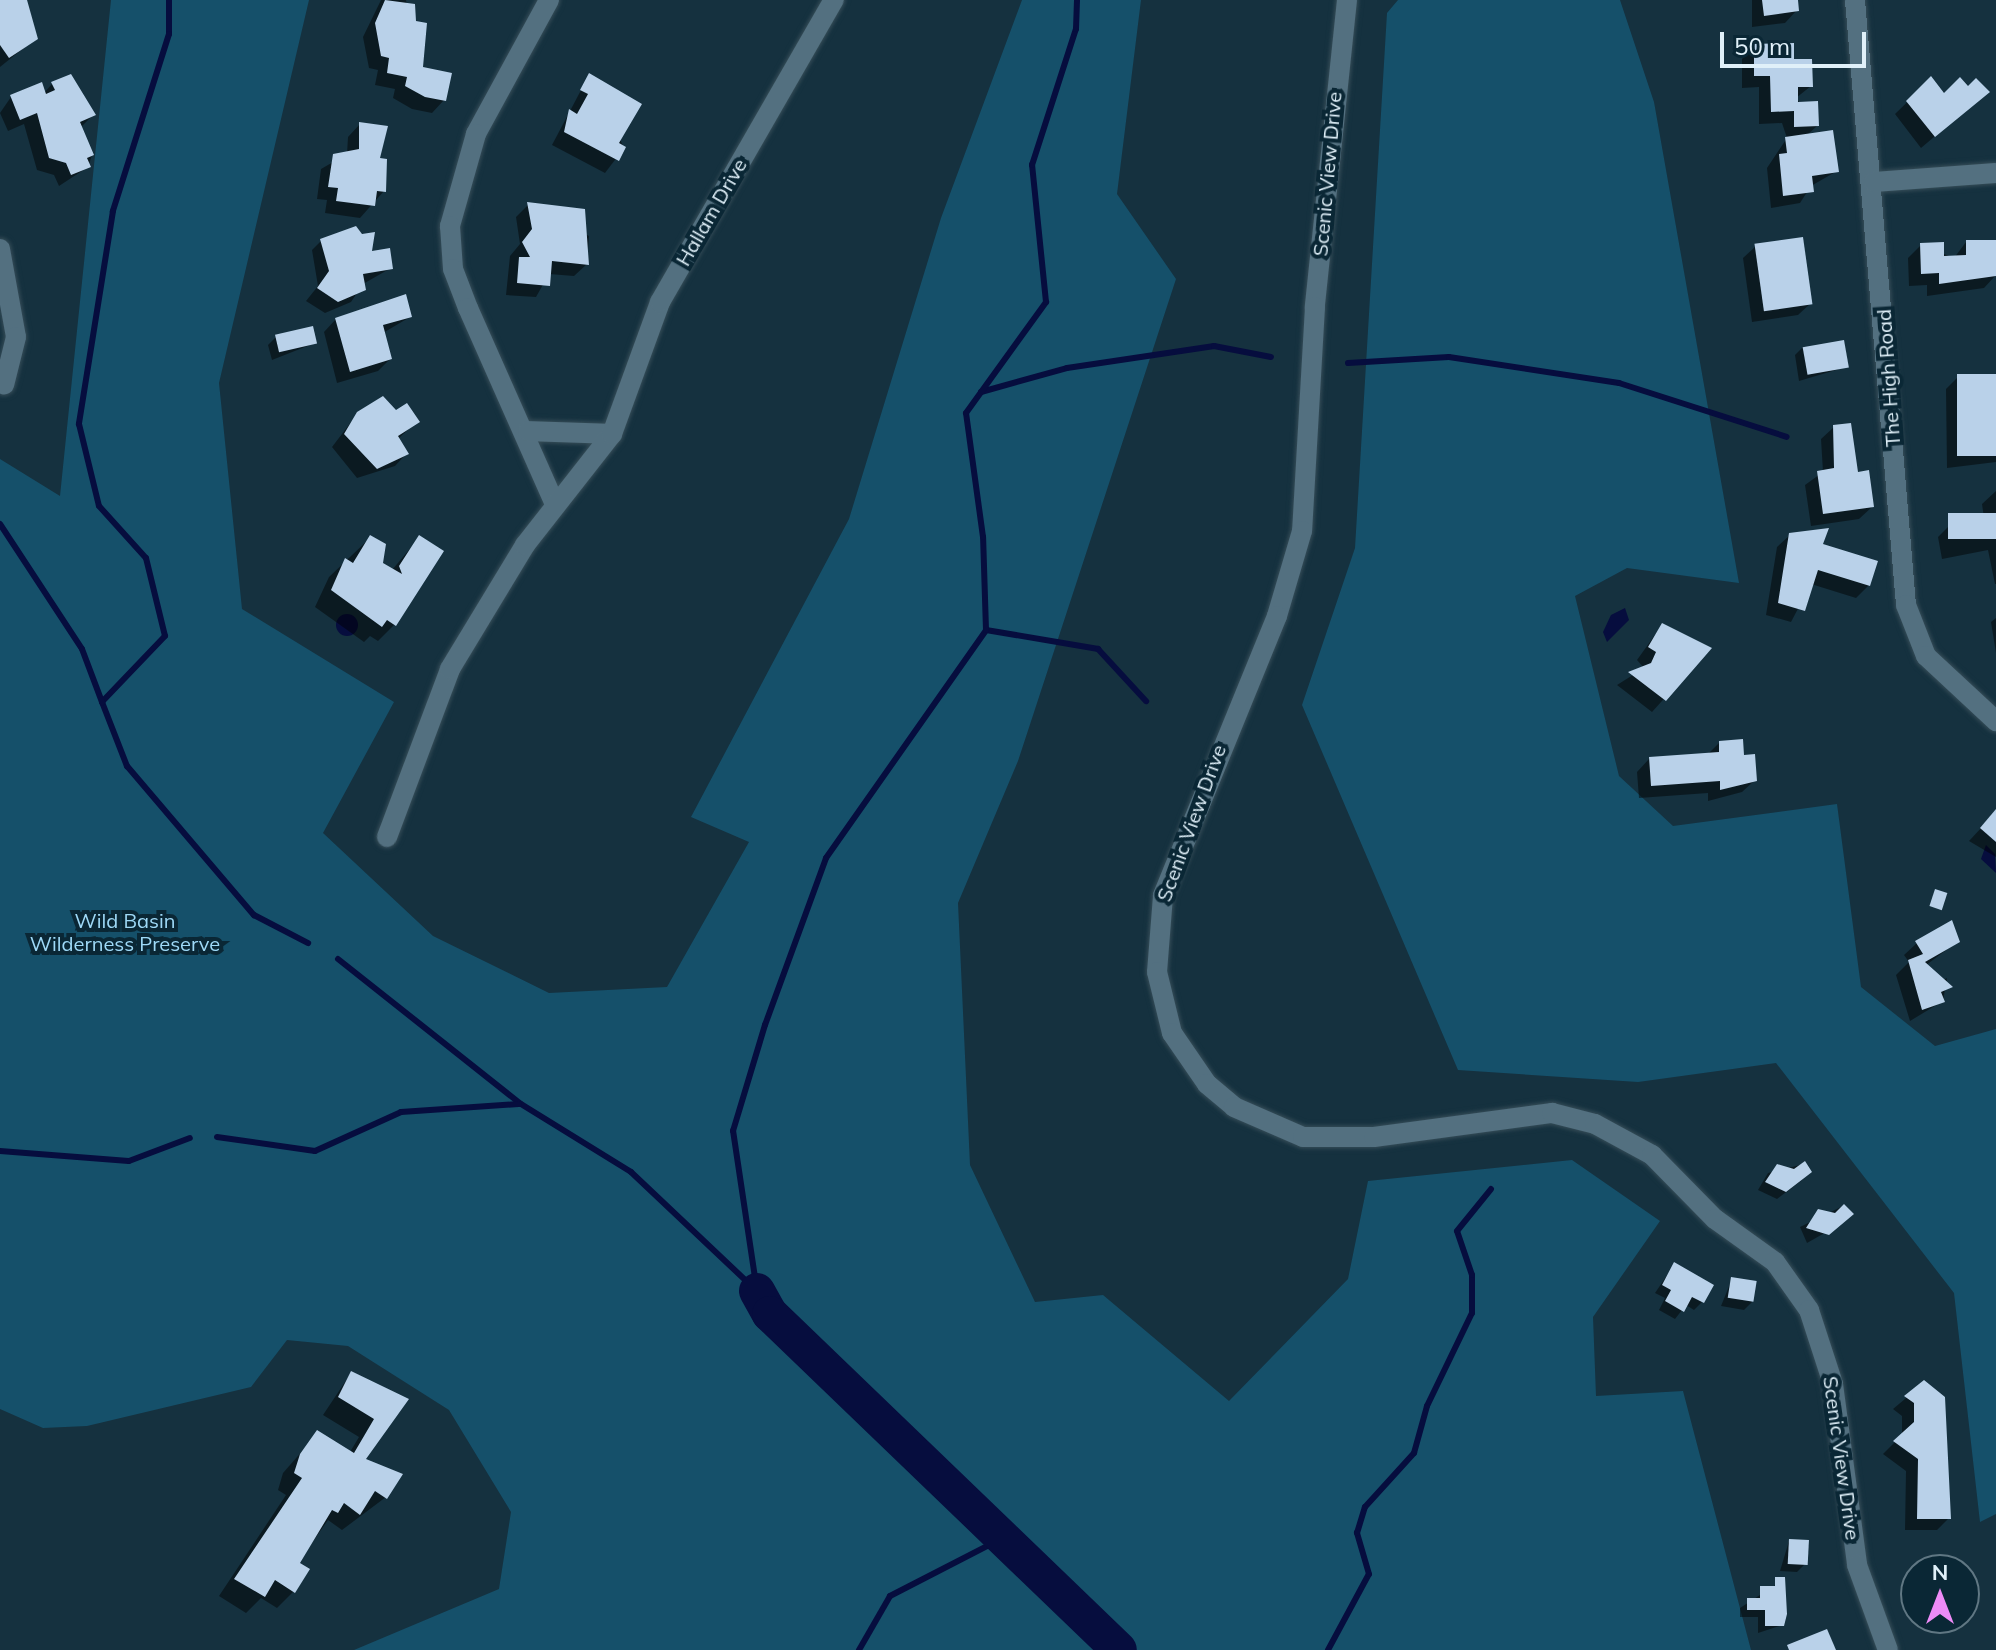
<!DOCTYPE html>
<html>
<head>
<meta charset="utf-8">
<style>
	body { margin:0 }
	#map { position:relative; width:1996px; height:1650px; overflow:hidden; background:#15313f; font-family:Mulish,sans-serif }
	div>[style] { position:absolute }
	.green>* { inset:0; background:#15506a }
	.water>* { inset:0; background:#060d3e }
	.round { border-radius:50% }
	.shadow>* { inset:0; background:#0007 }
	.stream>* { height:6px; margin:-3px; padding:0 3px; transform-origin:3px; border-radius:3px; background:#060d3e }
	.river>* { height:36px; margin:-18px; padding:0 18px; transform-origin:18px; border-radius:18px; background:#060d3e }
	.building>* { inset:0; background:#b9d1e9; transform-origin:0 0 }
	.roads { filter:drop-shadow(0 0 2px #364d58) drop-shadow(0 0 2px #364d58) }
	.minor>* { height:20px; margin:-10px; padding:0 10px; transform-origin:10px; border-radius:10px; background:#537080 }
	span { translate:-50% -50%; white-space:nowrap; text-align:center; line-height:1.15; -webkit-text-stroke:8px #0a2735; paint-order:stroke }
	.street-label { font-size:20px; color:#e0f0f9 }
	.park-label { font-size:20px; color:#9ed9f7 }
	.north { position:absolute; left:1900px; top:1554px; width:80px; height:80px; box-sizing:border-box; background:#0a2735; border:2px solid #607783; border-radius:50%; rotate:0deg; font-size:22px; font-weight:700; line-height:32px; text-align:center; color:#e0f0f9 }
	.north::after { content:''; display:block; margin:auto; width:28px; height:36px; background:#ee8bf7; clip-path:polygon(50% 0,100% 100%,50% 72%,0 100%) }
	.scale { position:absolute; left:1720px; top:32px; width:146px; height:36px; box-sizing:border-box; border:4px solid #e0f0f9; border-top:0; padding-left:10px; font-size:24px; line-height:28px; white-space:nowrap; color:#e0f0f9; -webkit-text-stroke:6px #0a2735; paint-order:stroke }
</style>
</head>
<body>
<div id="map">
	<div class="green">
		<div style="clip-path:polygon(111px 0,309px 0,219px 383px,242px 609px,394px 702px,323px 833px,433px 936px,549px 993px,667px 987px,749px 842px,691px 817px,849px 519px,941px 218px,1022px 0,1141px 0,1117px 194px,1176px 279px,1018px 761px,958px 903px,970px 1165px,1035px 1302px,1103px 1295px,1229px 1401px,1348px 1279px,1368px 1181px,1572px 1160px,1660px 1221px,1593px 1317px,1596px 1396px,1683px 1391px,1751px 1650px,354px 1650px,499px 1589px,511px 1512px,449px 1410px,348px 1346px,287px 1340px,251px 1387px,87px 1426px,43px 1428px,0 1409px,0 459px,60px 496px)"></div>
		<div style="clip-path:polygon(1398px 0,1620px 0,1654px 102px,1739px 583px,1627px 568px,1575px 596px,1619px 776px,1673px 826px,1837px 804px,1861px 987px,1935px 1046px,1996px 1029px,1996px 1514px,1980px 1522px,1954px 1293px,1776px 1063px,1638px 1082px,1458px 1070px,1302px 705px,1355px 548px,1387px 13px)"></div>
	</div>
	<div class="water">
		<div style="clip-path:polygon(1625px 608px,1629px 620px,1607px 642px,1603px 632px,1611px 615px)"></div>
		<div class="round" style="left:336px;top:614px;width:22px;height:22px"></div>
		<div style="clip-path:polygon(1986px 845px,1995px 854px,1996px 873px,1981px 859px)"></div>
	</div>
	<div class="shadow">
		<div style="clip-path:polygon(0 0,22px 0,36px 38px,0 67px)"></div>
		<div style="clip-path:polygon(381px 0,406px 0,421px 69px,444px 100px,432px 113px,412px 109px,393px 98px,395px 89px,375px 85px,378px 70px,369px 68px,363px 37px)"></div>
		<div style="clip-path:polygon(1752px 0,1796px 0,1797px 10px,1785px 23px,1752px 27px)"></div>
		<div style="clip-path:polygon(1754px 46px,1792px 61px,1811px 86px,1796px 98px,1817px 126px,1806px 136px,1837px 171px,1811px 186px,1800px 203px,1771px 208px,1767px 168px,1787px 138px,1782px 123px,1759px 124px,1759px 87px,1742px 88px,1742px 59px)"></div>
		<div style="clip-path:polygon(589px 75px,624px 148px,605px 173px,552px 145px)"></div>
		<div style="clip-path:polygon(1931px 79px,1944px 96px,1987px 92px,1921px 148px,1895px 114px)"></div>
		<div style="clip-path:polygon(52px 84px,93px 115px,80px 128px,92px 155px,88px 167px,59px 186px,54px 175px,37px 170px,24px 124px,8px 131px,0 113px,11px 97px,40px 85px,44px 93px)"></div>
		<div style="clip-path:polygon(360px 124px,384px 191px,360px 218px,325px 213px,327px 200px,317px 199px,321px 169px,347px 154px,348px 137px)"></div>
		<div style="clip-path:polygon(528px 205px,589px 236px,587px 264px,574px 276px,549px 274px,536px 297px,506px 295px,510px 256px,520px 244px,516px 217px)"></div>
		<div style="clip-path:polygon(324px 238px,391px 268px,363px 284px,351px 302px,325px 313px,306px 301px,318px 286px,312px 250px)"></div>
		<div style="clip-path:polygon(1966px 242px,1996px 275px,1984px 288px,1927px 296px,1927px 285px,1909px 286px,1908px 258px,1921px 245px,1954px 258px)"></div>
		<div style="clip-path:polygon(1756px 246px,1811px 303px,1798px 315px,1752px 322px,1743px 258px)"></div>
		<div style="clip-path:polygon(410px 317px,383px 333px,390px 359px,378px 371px,337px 383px,324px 332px,336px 319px)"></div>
		<div style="clip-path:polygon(276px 337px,315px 343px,272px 360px,268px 345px)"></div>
		<div style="clip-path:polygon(1803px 347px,1846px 367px,1799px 381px,1795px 355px)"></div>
		<div style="clip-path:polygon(1996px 376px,1996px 462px,1947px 468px,1946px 389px,1958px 377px)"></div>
		<div style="clip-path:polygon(358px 413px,417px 421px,398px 439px,407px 453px,395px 466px,357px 478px,332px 447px)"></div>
		<div style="clip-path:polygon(1834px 427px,1872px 507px,1859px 519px,1811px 526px,1805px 485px,1823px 472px,1821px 439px)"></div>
		<div style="clip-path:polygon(1996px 491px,1996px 584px,1995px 584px,1988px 550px,1942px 559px,1938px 537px,1950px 525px,1984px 518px,1982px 504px)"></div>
		<div style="clip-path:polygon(1790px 535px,1821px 546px,1869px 585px,1856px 598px,1811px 584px,1791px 622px,1766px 615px,1777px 547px)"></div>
		<div style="clip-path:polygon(371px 537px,381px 564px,392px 570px,419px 538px,395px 624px,378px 641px,370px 636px,364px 642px,315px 607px,329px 577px)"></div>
		<div style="clip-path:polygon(1996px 618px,1996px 653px,1991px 622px)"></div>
		<div style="clip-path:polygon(1662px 625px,1709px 649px,1652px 712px,1617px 685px,1644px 668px,1637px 660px)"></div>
		<div style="clip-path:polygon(1719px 743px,1742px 758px,1755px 780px,1742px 792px,1708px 801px,1708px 793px,1639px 798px,1637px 772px,1649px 759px,1707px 755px)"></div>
		<div style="clip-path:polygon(1996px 812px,1996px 857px,1969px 841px)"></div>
		<div style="clip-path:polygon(1958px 941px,1925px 966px,1937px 983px,1947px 978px,1943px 1001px,1910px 1021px,1896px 975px,1909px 962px,1904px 955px,1917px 943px)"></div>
		<div style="clip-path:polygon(1804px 1164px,1802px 1180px,1777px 1199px,1758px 1190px,1768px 1173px)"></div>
		<div style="clip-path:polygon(1843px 1206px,1844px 1222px,1807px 1243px,1800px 1227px)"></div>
		<div style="clip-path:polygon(1674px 1265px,1702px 1302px,1694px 1310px,1686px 1305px,1675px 1319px,1659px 1310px,1665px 1298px,1655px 1293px)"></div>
		<div style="clip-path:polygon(1732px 1279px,1752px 1302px,1744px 1310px,1721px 1306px)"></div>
		<div style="clip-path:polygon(351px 1373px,406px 1400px,363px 1460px,386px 1497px,342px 1530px,328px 1520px,297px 1564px,294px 1591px,277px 1608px,261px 1598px,246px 1613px,219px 1596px,286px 1495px,278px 1490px,283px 1473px,318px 1433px,350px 1452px,359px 1437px,323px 1415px)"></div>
		<div style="clip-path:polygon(1924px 1383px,1949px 1518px,1937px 1530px,1905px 1530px,1906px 1471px,1883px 1454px,1902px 1435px,1902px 1416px,1893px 1409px)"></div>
		<div style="clip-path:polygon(1789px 1541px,1805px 1564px,1797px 1572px,1780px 1571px)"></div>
		<div style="clip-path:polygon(1783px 1580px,1782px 1625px,1758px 1633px,1758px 1617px,1740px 1617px,1740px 1608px)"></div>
	</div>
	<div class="stream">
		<div style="left:169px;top:0;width:34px;rotate:90deg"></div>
		<div style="left:169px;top:34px;width:186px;rotate:107.6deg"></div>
		<div style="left:113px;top:211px;width:216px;rotate:99.1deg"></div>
		<div style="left:79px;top:424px;width:84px;rotate:76.3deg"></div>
		<div style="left:99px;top:506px;width:70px;rotate:47.9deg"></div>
		<div style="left:146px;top:558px;width:80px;rotate:76.3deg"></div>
		<div style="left:165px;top:636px;width:91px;rotate:133.7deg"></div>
		<div style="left:102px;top:702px;width:69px;rotate:68.7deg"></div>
		<div style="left:127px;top:766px;width:196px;rotate:49.6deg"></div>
		<div style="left:254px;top:915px;width:61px;rotate:27.4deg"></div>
		<div style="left:1348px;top:363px;width:101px;rotate:-3.4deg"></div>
		<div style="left:1449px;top:357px;width:172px;rotate:8.7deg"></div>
		<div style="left:1619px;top:383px;width:176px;rotate:17.8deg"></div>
		<div style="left:981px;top:392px;width:89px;rotate:-15.6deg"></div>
		<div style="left:1067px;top:368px;width:149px;rotate:-8.5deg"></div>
		<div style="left:1214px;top:346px;width:58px;rotate:10.9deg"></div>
		<div style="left:0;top:524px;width:149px;rotate:56.7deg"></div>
		<div style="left:82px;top:649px;width:57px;rotate:69.3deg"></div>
		<div style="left:986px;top:630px;width:114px;rotate:9.6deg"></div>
		<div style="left:1098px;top:649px;width:71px;rotate:47.3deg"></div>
		<div style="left:338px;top:959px;width:233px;rotate:38.4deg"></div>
		<div style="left:521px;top:1104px;width:129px;rotate:31.7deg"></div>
		<div style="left:631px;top:1172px;width:173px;rotate:43.4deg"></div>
		<div style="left:217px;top:1137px;width:99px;rotate:8.1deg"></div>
		<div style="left:315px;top:1151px;width:94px;rotate:-24.4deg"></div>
		<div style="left:401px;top:1112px;width:118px;rotate:-3.9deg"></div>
		<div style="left:0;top:1151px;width:129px;rotate:4.4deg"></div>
		<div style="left:129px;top:1161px;width:65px;rotate:-20.7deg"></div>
		<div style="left:757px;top:1291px;width:162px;rotate:-98.5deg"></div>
		<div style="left:733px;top:1131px;width:111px;rotate:-73.2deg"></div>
		<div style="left:765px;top:1025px;width:178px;rotate:-69.9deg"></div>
		<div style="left:826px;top:858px;width:279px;rotate:-54.9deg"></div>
		<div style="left:986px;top:630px;width:93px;rotate:-91.8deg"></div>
		<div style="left:983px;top:537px;width:125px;rotate:-97.8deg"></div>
		<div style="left:966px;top:413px;width:137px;rotate:-54.2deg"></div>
		<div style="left:1046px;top:302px;width:138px;rotate:-95.8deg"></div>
		<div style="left:1032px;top:165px;width:143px;rotate:-72.1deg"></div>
		<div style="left:1076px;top:29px;width:29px;rotate:-88deg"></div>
		<div style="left:859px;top:1650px;width:62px;rotate:-60.1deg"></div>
		<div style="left:890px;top:1596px;width:127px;rotate:-27.2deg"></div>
		<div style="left:1328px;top:1650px;width:86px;rotate:-61.7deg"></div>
		<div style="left:1369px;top:1574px;width:43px;rotate:-106.3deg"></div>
		<div style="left:1357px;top:1533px;width:27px;rotate:-73deg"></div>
		<div style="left:1365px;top:1507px;width:73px;rotate:-47.8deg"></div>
		<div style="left:1414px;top:1453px;width:49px;rotate:-74.5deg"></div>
		<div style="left:1427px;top:1406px;width:103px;rotate:-64.2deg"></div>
		<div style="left:1472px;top:1313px;width:38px;rotate:-90deg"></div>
		<div style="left:1472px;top:1275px;width:46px;rotate:-108.8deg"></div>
		<div style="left:1457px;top:1231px;width:54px;rotate:-51deg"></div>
	</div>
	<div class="river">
		<div style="left:757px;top:1291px;width:26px;rotate:61deg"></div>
		<div style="left:770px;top:1314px;width:484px;rotate:43.9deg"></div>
	</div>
	<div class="building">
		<div style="clip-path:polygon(0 0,27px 0,38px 39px,9px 58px,0 45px)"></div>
		<div style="clip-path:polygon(385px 0,415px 4px,416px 21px,427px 23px,423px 67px,452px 73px,446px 101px,425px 97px,405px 86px,407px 77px,387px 73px,389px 58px,381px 56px,375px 23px)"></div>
		<div style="clip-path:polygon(1762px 0,1798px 0,1799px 11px,1764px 16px)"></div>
		<div style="clip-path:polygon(1794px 43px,1794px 59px,1812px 59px,1813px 87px,1798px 87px,1798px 102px,1818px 101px,1819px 126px,1794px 127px,1794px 111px,1771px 112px,1770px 76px,1754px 76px,1754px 44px)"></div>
		<div style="clip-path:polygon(589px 73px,642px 104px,619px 143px,626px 147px,619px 161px,564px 132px,569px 109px,577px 114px,588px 94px,580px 90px)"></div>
		<div style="clip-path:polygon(71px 74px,96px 115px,80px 122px,94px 155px,87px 158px,91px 167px,71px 175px,66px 163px,49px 158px,37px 113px,20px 120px,10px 95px,42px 82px,46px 94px,55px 90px,51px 82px)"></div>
		<div style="clip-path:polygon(1931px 76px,1944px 93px,1960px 77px,1968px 86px,1976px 78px,1990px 92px,1935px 137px,1906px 101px)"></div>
		<div style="clip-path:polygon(359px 122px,388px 126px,380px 158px,387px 159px,386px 192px,377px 191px,375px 206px,336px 201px,338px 188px,328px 187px,333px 154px,359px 149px)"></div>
		<div style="clip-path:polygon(1833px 130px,1839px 172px,1812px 176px,1814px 192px,1783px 196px,1779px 154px,1787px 153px,1785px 137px)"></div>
		<div style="clip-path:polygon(527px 202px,585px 209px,589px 265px,552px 261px,550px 286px,517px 283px,519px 257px,530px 257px,522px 242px,532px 229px)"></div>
		<div style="clip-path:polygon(356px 226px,362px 234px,375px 232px,372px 251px,390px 248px,393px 269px,363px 274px,366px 290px,338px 302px,317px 288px,329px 271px,320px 239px)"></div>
		<div style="left:1803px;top:237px;width:68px;height:49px;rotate:82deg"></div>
		<div style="clip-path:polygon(1966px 240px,1996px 240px,1996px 276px,1939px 284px,1939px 273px,1921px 274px,1920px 243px,1944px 242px,1944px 256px,1966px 255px)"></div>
		<div style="clip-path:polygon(406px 294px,412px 317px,383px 325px,392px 359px,350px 372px,335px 318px)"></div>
		<div style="left:313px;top:326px;width:18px;height:39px;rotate:77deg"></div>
		<div style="left:1844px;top:340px;width:28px;height:42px;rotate:80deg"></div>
		<div style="left:1996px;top:374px;width:82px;height:39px;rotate:90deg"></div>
		<div style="clip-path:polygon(383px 396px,396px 410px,407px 403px,420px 422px,398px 436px,409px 454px,377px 469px,344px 434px,357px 412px)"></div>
		<div style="clip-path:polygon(1851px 423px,1858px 472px,1869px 470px,1874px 507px,1823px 514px,1817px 471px,1834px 468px,1833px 425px)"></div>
		<div style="left:1996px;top:513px;width:26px;height:48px;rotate:90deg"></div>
		<div style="clip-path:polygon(1829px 528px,1823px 544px,1878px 561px,1870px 586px,1818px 570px,1805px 611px,1778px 603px,1789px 533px)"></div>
		<div style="clip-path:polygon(370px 535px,386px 544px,383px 563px,402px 574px,399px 566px,419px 535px,444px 551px,396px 626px,387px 620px,382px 627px,331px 590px,345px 558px,353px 563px)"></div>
		<div style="clip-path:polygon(1662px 623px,1712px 648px,1666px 701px,1628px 672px,1651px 663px,1656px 652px,1648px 647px)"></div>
		<div style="clip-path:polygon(1743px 739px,1744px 755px,1755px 754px,1757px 781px,1720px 790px,1720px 781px,1651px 786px,1649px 757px,1719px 752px,1719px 741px)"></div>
		<div style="clip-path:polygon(1996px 809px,1996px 842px,1980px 828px)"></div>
		<div style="left:1935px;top:889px;width:13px;height:18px;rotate:18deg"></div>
		<div style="clip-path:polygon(1952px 920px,1960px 942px,1925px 962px,1953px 987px,1941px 992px,1945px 1002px,1922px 1010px,1908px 960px,1923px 954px,1915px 941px)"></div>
		<div style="clip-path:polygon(1805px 1161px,1812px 1172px,1786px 1192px,1765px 1182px,1777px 1164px,1794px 1169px)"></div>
		<div style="clip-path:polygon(1844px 1204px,1854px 1214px,1829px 1235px,1806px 1228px,1818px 1209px,1835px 1213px)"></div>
		<div style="clip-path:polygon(1674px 1262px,1714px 1285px,1704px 1303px,1692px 1297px,1684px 1312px,1665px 1301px,1671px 1290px,1662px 1285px)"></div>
		<div style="left:1731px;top:1277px;width:26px;height:21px;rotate:9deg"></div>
		<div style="clip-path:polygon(351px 1371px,409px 1399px,366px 1459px,403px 1474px,387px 1499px,375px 1491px,360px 1515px,344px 1503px,338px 1513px,332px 1510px,300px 1563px,310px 1569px,295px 1593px,275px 1580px,265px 1597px,234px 1579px,302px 1478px,294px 1473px,300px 1454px,317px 1430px,354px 1453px,374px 1419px,338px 1397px)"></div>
		<div style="clip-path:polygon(1924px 1380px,1945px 1397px,1951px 1519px,1917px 1519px,1918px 1459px,1893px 1441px,1914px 1422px,1914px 1403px,1904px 1396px)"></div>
		<div style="left:1789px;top:1539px;width:20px;height:25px;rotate:3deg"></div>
		<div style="clip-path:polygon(1775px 1577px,1785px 1577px,1787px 1614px,1784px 1626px,1765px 1626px,1765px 1610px,1747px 1610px,1747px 1598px,1760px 1598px,1760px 1586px,1775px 1586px)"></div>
		<div style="clip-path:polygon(1827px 1629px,1836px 1650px,1789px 1650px,1787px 1645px)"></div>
	</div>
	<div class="roads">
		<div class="minor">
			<div style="left:549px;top:0;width:153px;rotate:118.6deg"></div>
			<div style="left:476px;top:134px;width:96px;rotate:105.8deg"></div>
			<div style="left:450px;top:226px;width:43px;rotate:86deg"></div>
			<div style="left:453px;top:269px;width:42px;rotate:69deg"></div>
			<div style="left:468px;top:308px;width:214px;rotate:66.1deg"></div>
			<div style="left:1347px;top:0;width:309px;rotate:96deg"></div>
			<div style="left:1315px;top:307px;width:224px;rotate:93.3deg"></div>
			<div style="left:1302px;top:531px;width:89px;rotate:106.4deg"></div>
			<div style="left:1277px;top:616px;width:302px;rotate:112.2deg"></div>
			<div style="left:1163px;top:896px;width:76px;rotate:94.5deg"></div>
			<div style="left:1157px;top:972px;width:63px;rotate:76.2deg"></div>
			<div style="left:1172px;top:1033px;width:62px;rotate:55.5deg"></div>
			<div style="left:1207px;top:1084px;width:35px;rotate:40deg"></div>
			<div style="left:1234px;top:1107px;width:75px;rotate:23.5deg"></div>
			<div style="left:1303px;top:1137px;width:71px"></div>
			<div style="left:1374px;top:1137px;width:180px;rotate:-7.7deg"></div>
			<div style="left:1552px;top:1113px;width:44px;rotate:14.3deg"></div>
			<div style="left:1595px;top:1124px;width:65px;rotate:28.5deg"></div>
			<div style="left:1652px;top:1155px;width:90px;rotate:45.5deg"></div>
			<div style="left:1715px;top:1219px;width:74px;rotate:35.6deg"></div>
			<div style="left:1775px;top:1262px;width:59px;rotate:54.7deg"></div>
			<div style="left:1809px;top:1310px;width:78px;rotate:72deg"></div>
			<div style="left:1833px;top:1384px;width:183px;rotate:82.4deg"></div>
			<div style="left:1857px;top:1565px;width:90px;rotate:70deg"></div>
			<div style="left:1855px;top:0;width:607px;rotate:85.18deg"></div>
			<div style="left:1906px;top:605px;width:55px;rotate:68.6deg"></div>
			<div style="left:1926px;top:656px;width:96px;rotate:42.9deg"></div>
			<div style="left:1874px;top:182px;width:122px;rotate:-4.2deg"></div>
			<div style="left:0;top:249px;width:89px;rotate:79.7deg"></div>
			<div style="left:16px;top:337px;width:49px;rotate:104deg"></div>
			<div style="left:528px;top:431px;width:84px;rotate:2deg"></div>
			<div style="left:387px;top:837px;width:179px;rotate:-69.4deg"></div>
			<div style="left:450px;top:669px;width:145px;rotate:-58.8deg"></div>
			<div style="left:525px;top:545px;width:141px;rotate:-51.9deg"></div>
			<div style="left:612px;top:434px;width:140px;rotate:-70deg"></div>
			<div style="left:660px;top:302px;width:349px;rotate:-60.1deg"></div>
		</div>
	</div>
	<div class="street-label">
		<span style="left:1327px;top:174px;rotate:-85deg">Scenic View Drive</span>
		<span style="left:711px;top:212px;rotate:-60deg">Hallam Drive</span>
		<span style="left:1888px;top:378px;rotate:-94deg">The High Road</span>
		<span style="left:1191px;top:823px;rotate:-70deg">Scenic View Drive</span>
		<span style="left:1842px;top:1458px;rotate:82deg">Scenic View Drive</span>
	</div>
	<div class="park-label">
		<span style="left:125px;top:932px">Wild Basin<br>Wilderness Preserve</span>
	</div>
	<div class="north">N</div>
	<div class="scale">50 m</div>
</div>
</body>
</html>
